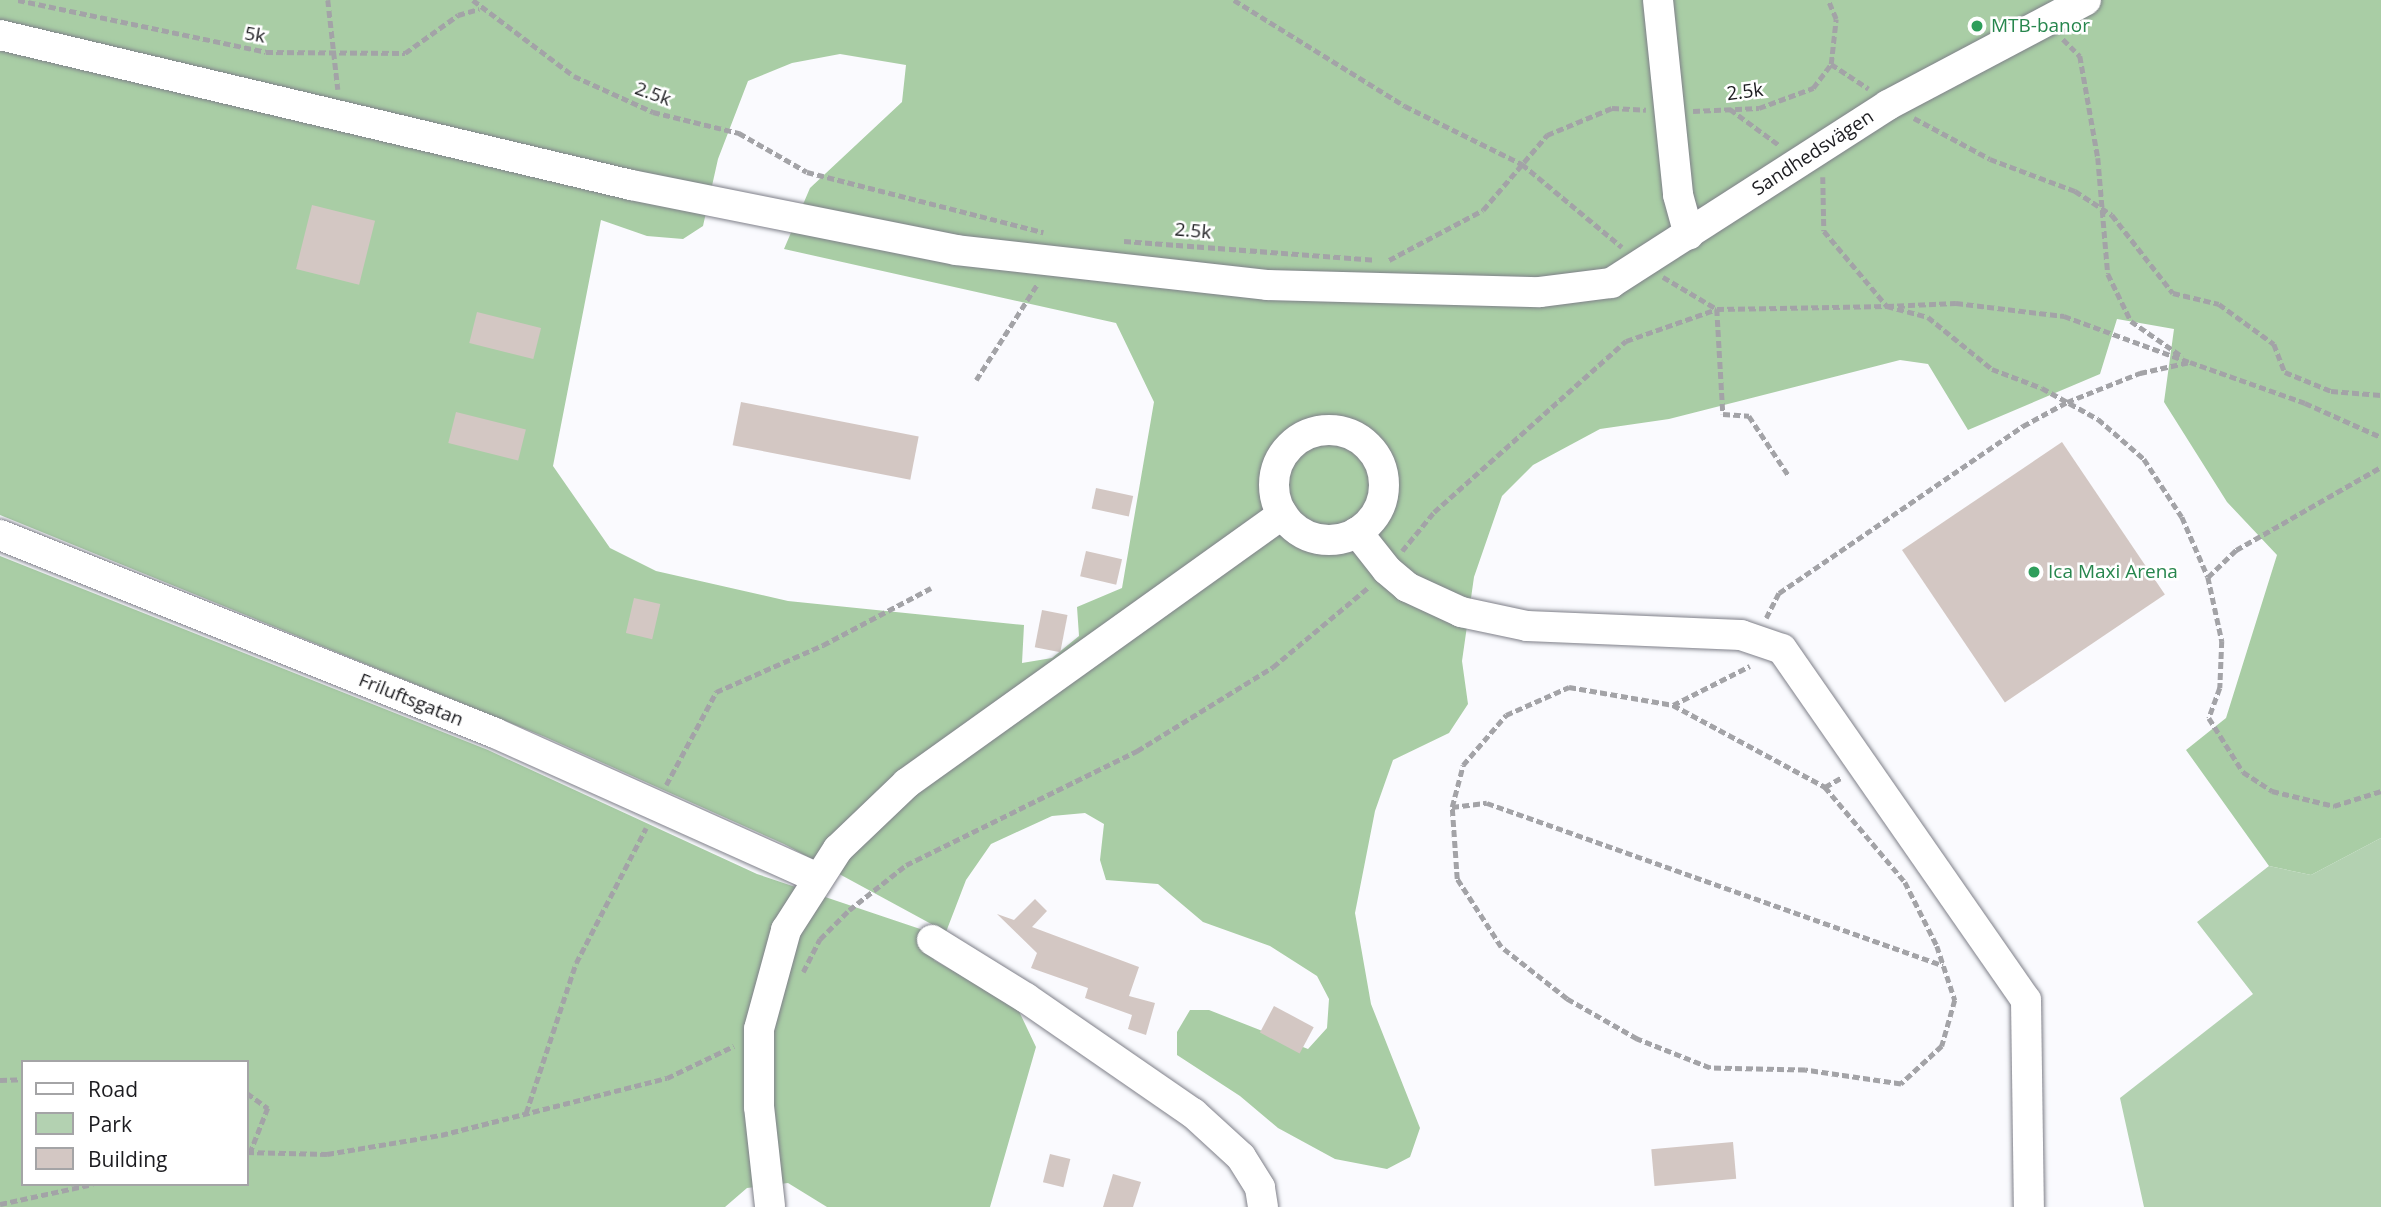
<!DOCTYPE html>
<html>
<head>
<meta charset="utf-8">
<style>
	body { margin:0 }
	#map { position:relative; width:2381px; height:1207px; overflow:hidden; background:#fafafe; font-family:"Open Sans",sans-serif }
	div>[style] { position:absolute }
	.green>* { inset:0; background:#b3d1b1 }
	.forest>* { inset:0; background:#a9cda5 }
	.building>* { inset:0; background:#d3c7c3; transform-origin:0 0 }
	.path>* { height:4.5px; margin-top:-2.25px; transform-origin:0; background:repeating-linear-gradient(90deg,#a3a3a7 0 7px,transparent 0 10.5px) }
	.roads { filter:drop-shadow(0 0 2px #7f8089) drop-shadow(0 0 2px #7f8089) }
	.minor>* { height:30px; margin:-15px; padding:0 15px; transform-origin:15px; border-radius:15px; background:#fff }
	.minor>.ring { margin:-15px; padding:0; box-sizing:content-box; background:none; border:30px solid #fff; border-radius:50% }
	.dots>* { width:19px; height:19px; translate:-50% -50%; box-sizing:border-box; border:4px solid #fff; border-radius:50% }
	span { translate:-50% -50%; white-space:nowrap; text-align:center; line-height:1.15; -webkit-text-stroke:5px #fff; paint-order:stroke }
	.leisure-label { font-size:19px; color:#27864d }
	.left { translate:0 -50%; text-align:left }
	.street-label { font-size:19px; color:#1c1c20 }
	.legend { position:absolute; left:21px; top:1060px; width:228px; height:126px; box-sizing:border-box; background:#fff; border:2px solid #a4a4a6; margin:0; padding:9px 12px; list-style:none; font-size:21px; color:#1c1c20 }
	.legend li { display:flex; align-items:center; gap:14px; height:35px }
	.legend b { width:35px; border:2px solid #a4a4a6 }
</style>
</head>
<body>
<div id="map">
	<div class="green">
		<div style="clip-path:polygon(2381px 838px,2381px 1207px,2144px 1207px,2120px 1098px,2253px 994px,2197px 922px,2269px 866px,2311px 875px)"></div>
	</div>
	<div class="forest">
		<div style="clip-path:polygon(evenodd,0 0,2381px 0,2381px 838px,2311px 875px,2269px 866px,2186px 750px,2226px 718px,2277px 555px,2227px 502px,2164px 402px,2174px 329px,2117px 319px,2100px 374px,1968px 430px,1928px 364px,1900px 360px,1669px 419px,1600px 429px,1533px 465px,1502px 496px,1474px 577px,1462px 661px,1468px 704px,1449px 733px,1393px 760px,1375px 811px,1355px 913px,1371px 1004px,1420px 1128px,1410px 1157px,1387px 1169px,1335px 1159px,1278px 1128px,1240px 1096px,1177px 1055px,1177px 1032px,1190px 1010px,1209px 1010px,1308px 1049px,1327px 1028px,1329px 999px,1317px 976px,1270px 946px,1203px 922px,1158px 884px,1106px 880px,1100px 860px,1104px 824px,1085px 813px,1052px 816px,991px 844px,966px 880px,946px 932px,784px 844px,545px 737px,0 515px,0 0,840px 54px,906px 65px,902px 102px,810px 188px,784px 249px,1116px 323px,1154px 402px,1122px 588px,1077px 607px,1079px 636px,1052px 658px,1022px 663px,1024px 625px,788px 601px,656px 571px,610px 548px,553px 466px,601px 220px,647px 236px,683px 239px,703px 226px,718px 159px,748px 81px,792px 63px,840px 54px)"></div>
		<div style="clip-path:polygon(evenodd,0 556px,488px 750px,757px 874px,941px 936px,934px 960px,1017px 1007px,1036px 1047px,990px 1207px,827px 1207px,788px 1183px,747px 1188px,725px 1207px,0 1207px,0 556px,23px 1062px,247px 1062px,247px 1184px,23px 1184px,23px 1062px)"></div>
	</div>
	<div class="building">
		<div style="left:312px;top:205px;width:65px;height:66px;rotate:14deg"></div>
		<div style="left:477px;top:312px;width:66px;height:32px;rotate:14deg"></div>
		<div style="left:741px;top:402px;width:181px;height:44px;rotate:11deg"></div>
		<div style="left:456px;top:412px;width:72px;height:32px;rotate:14deg"></div>
		<div style="left:2062px;top:442px;width:184px;height:193px;rotate:56deg"></div>
		<div style="left:1096px;top:488px;width:38px;height:21px;rotate:12deg"></div>
		<div style="left:1086px;top:551px;width:37px;height:26px;rotate:13deg"></div>
		<div style="left:634px;top:598px;width:27px;height:36px;rotate:13deg"></div>
		<div style="left:1042px;top:610px;width:26px;height:38px;rotate:11deg"></div>
		<div style="clip-path:polygon(1035px 899px,1047px 911px,1032px 927px,1139px 967px,1129px 996px,1155px 1003px,1146px 1035px,1128px 1029px,1132px 1015px,1085px 998px,1088px 988px,1031px 968px,1037px 953px,997px 914px,1014px 920px)"></div>
		<div style="left:1274px;top:1006px;width:45px;height:30px;rotate:28deg"></div>
		<div style="left:1733px;top:1142px;width:37px;height:82px;rotate:85deg"></div>
		<div style="left:1050px;top:1154px;width:21px;height:29px;rotate:14deg"></div>
		<div style="clip-path:polygon(1113px 1174px,1141px 1182px,1133px 1207px,1103px 1207px)"></div>
	</div>
	<div class="path">
		<div style="left:18px;top:0;width:253px;rotate:11.8deg"></div>
		<div style="left:266px;top:52px;width:139px;rotate:0.4deg"></div>
		<div style="left:405px;top:53px;width:65px;rotate:-35.6deg"></div>
		<div style="left:458px;top:15px;width:22px;rotate:-16deg"></div>
		<div style="left:328px;top:0;width:90px;rotate:83.6deg"></div>
		<div style="left:473px;top:0;width:126px;rotate:37deg"></div>
		<div style="left:574px;top:76px;width:87px;rotate:24.5deg"></div>
		<div style="left:653px;top:112px;width:89px;rotate:13.7deg"></div>
		<div style="left:739px;top:133px;width:78px;rotate:29.8deg"></div>
		<div style="left:807px;top:172px;width:244px;rotate:14.3deg"></div>
		<div style="left:1234px;top:0;width:201px;rotate:31.8deg"></div>
		<div style="left:1405px;top:106px;width:131px;rotate:26.4deg"></div>
		<div style="left:1522px;top:164px;width:130px;rotate:39.7deg"></div>
		<div style="left:2063px;top:39px;width:24px;rotate:45deg"></div>
		<div style="left:2080px;top:56px;width:104px;rotate:80deg"></div>
		<div style="left:2098px;top:158px;width:116px;rotate:85.1deg"></div>
		<div style="left:2108px;top:274px;width:52px;rotate:63.9deg"></div>
		<div style="left:2131px;top:321px;width:63px;rotate:34.7deg"></div>
		<div style="left:1831px;top:64px;width:45px;rotate:33.3deg"></div>
		<div style="left:1730px;top:109px;width:61px;rotate:36.3deg"></div>
		<div style="left:1693px;top:111px;width:66px;rotate:-2.6deg"></div>
		<div style="left:1759px;top:108px;width:58px;rotate:-20.3deg"></div>
		<div style="left:1813px;top:88px;width:30px;rotate:-53deg"></div>
		<div style="left:1831px;top:64px;width:45px;rotate:-83.7deg"></div>
		<div style="left:1836px;top:19px;width:21px;rotate:-113deg"></div>
		<div style="left:1914px;top:118px;width:86px;rotate:28.3deg"></div>
		<div style="left:1990px;top:159px;width:91px;rotate:20.6deg"></div>
		<div style="left:2075px;top:191px;width:44px;rotate:33deg"></div>
		<div style="left:2112px;top:215px;width:99px;rotate:52deg"></div>
		<div style="left:2173px;top:293px;width:47px;rotate:13.4deg"></div>
		<div style="left:2219px;top:304px;width:68px;rotate:36deg"></div>
		<div style="left:2274px;top:344px;width:30px;rotate:69deg"></div>
		<div style="left:2285px;top:372px;width:50px;rotate:22.4deg"></div>
		<div style="left:2331px;top:391px;width:50px;rotate:4.6deg"></div>
		<div style="left:1823px;top:177px;width:54px;rotate:88.9deg"></div>
		<div style="left:1824px;top:231px;width:98px;rotate:50deg"></div>
		<div style="left:1887px;top:306px;width:69px;rotate:-2.5deg"></div>
		<div style="left:1956px;top:303px;width:109px;rotate:6.9deg"></div>
		<div style="left:2064px;top:316px;width:133px;rotate:20.2deg"></div>
		<div style="left:1124px;top:241px;width:251px;rotate:4.3deg"></div>
		<div style="left:1389px;top:260px;width:106px;rotate:-28deg"></div>
		<div style="left:1483px;top:210px;width:99px;rotate:-49.5deg"></div>
		<div style="left:1547px;top:135px;width:70px;rotate:-22.6deg"></div>
		<div style="left:1612px;top:108px;width:34px;rotate:3deg"></div>
		<div style="left:1663px;top:277px;width:63px;rotate:30.7deg"></div>
		<div style="left:1717px;top:309px;width:105px;rotate:86.7deg"></div>
		<div style="left:1723px;top:414px;width:26px;rotate:4deg"></div>
		<div style="left:1749px;top:416px;width:72px;rotate:56.3deg"></div>
		<div style="left:976px;top:380px;width:115px;rotate:-57.4deg"></div>
		<div style="left:1402px;top:551px;width:50px;rotate:-50.6deg"></div>
		<div style="left:1434px;top:512px;width:257px;rotate:-41.7deg"></div>
		<div style="left:1626px;top:341px;width:96px;rotate:-19.4deg"></div>
		<div style="left:1717px;top:309px;width:170px;rotate:-1deg"></div>
		<div style="left:1887px;top:306px;width:42px;rotate:15deg"></div>
		<div style="left:1928px;top:317px;width:82px;rotate:39.1deg"></div>
		<div style="left:1992px;top:369px;width:53px;rotate:20.8deg"></div>
		<div style="left:2042px;top:388px;width:64px;rotate:29deg"></div>
		<div style="left:2098px;top:419px;width:61px;rotate:41deg"></div>
		<div style="left:2144px;top:459px;width:69px;rotate:56.8deg"></div>
		<div style="left:2182px;top:517px;width:65px;rotate:66.6deg"></div>
		<div style="left:2208px;top:577px;width:66px;rotate:77.7deg"></div>
		<div style="left:2222px;top:641px;width:47px;rotate:92.4deg"></div>
		<div style="left:2220px;top:688px;width:32px;rotate:110deg"></div>
		<div style="left:2209px;top:718px;width:64px;rotate:57.8deg"></div>
		<div style="left:2243px;top:772px;width:35px;rotate:33deg"></div>
		<div style="left:2272px;top:791px;width:64px;rotate:13.6deg"></div>
		<div style="left:2334px;top:806px;width:49px;rotate:-17.7deg"></div>
		<div style="left:2208px;top:577px;width:39px;rotate:-44deg"></div>
		<div style="left:2236px;top:550px;width:167px;rotate:-29.8deg"></div>
		<div style="left:1766px;top:618px;width:28px;rotate:-63deg"></div>
		<div style="left:1779px;top:593px;width:296px;rotate:-34.4deg"></div>
		<div style="left:2023px;top:426px;width:50px;rotate:-28.6deg"></div>
		<div style="left:2067px;top:402px;width:79px;rotate:-21.7deg"></div>
		<div style="left:2140px;top:373px;width:51px;rotate:-12.4deg"></div>
		<div style="left:2190px;top:362px;width:122px;rotate:19.6deg"></div>
		<div style="left:2305px;top:403px;width:83px;rotate:24.1deg"></div>
		<div style="left:1673px;top:705px;width:173px;rotate:28.3deg"></div>
		<div style="left:1825px;top:787px;width:124px;rotate:49.9deg"></div>
		<div style="left:1905px;top:882px;width:72px;rotate:63.4deg"></div>
		<div style="left:1937px;top:946px;width:57px;rotate:71.6deg"></div>
		<div style="left:1955px;top:1000px;width:48px;rotate:105.8deg"></div>
		<div style="left:1942px;top:1046px;width:56px;rotate:137.2deg"></div>
		<div style="left:1901px;top:1084px;width:97px;rotate:-171.7deg"></div>
		<div style="left:1805px;top:1070px;width:95px;rotate:-178.8deg"></div>
		<div style="left:1710px;top:1068px;width:79px;rotate:-158.3deg"></div>
		<div style="left:1637px;top:1039px;width:81px;rotate:-150.3deg"></div>
		<div style="left:1567px;top:999px;width:84px;rotate:-141.8deg"></div>
		<div style="left:1501px;top:947px;width:81px;rotate:-122.9deg"></div>
		<div style="left:1457px;top:879px;width:72px;rotate:-94deg"></div>
		<div style="left:1452px;top:807px;width:43px;rotate:-75.3deg"></div>
		<div style="left:1463px;top:765px;width:66px;rotate:-49.3deg"></div>
		<div style="left:1506px;top:715px;width:69px;rotate:-24deg"></div>
		<div style="left:1569px;top:687px;width:106px;rotate:9.8deg"></div>
		<div style="left:1673px;top:705px;width:86px;rotate:-26.9deg"></div>
		<div style="left:666px;top:785px;width:106px;rotate:-61.7deg"></div>
		<div style="left:716px;top:692px;width:117px;rotate:-23.7deg"></div>
		<div style="left:823px;top:645px;width:122px;rotate:-27.8deg"></div>
		<div style="left:1825px;top:787px;width:20px;rotate:-30deg"></div>
		<div style="left:1452px;top:807px;width:35px;rotate:-7deg"></div>
		<div style="left:1487px;top:803px;width:484px;rotate:19.6deg"></div>
		<div style="left:803px;top:972px;width:37px;rotate:-63deg"></div>
		<div style="left:820px;top:939px;width:41px;rotate:-45deg"></div>
		<div style="left:849px;top:910px;width:73px;rotate:-38.3deg"></div>
		<div style="left:906px;top:865px;width:258px;rotate:-26.3deg"></div>
		<div style="left:1137px;top:751px;width:160px;rotate:-31.7deg"></div>
		<div style="left:1273px;top:667px;width:126px;rotate:-39.9deg"></div>
		<div style="left:0;top:1080px;width:23px;rotate:-2deg"></div>
		<div style="left:247px;top:1093px;width:26px;rotate:36deg"></div>
		<div style="left:268px;top:1108px;width:46px;rotate:111.6deg"></div>
		<div style="left:526px;top:1113px;width:158px;rotate:-71.6deg"></div>
		<div style="left:576px;top:963px;width:152px;rotate:-62.6deg"></div>
		<div style="left:247px;top:1152px;width:80px;rotate:1.4deg"></div>
		<div style="left:327px;top:1154px;width:116px;rotate:-9.5deg"></div>
		<div style="left:441px;top:1135px;width:233px;rotate:-14.2deg"></div>
		<div style="left:667px;top:1078px;width:74px;rotate:-25.5deg"></div>
		<div style="left:0;top:1204px;width:95px;rotate:-12.1deg"></div>
	</div>
	<div class="roads">
		<div class="minor">
			<div style="left:1658px;top:0;width:196px;rotate:84.1deg"></div>
			<div style="left:1678px;top:195px;width:41px;rotate:74.6deg"></div>
			<div style="left:0;top:35px;width:649px;rotate:13.37deg"></div>
			<div style="left:631px;top:185px;width:331px;rotate:11.3deg"></div>
			<div style="left:956px;top:250px;width:313px;rotate:6.4deg"></div>
			<div style="left:1267px;top:285px;width:273px;rotate:1.5deg"></div>
			<div style="left:1540px;top:292px;width:72px;rotate:-7.2deg"></div>
			<div style="left:1611px;top:283px;width:329px;rotate:-32.7deg"></div>
			<div style="left:1888px;top:105px;width:224px;rotate:-27.9deg"></div>
			<div class="ring" style="left:1274px;top:430px;width:80px;height:80px"></div>
			<div style="left:1357px;top:532px;width:48px;rotate:51.7deg"></div>
			<div style="left:1387px;top:570px;width:26px;rotate:40deg"></div>
			<div style="left:1407px;top:587px;width:60px;rotate:24.8deg"></div>
			<div style="left:1461px;top:612px;width:67px;rotate:12deg"></div>
			<div style="left:1527px;top:626px;width:214px;rotate:2.4deg"></div>
			<div style="left:1741px;top:635px;width:43px;rotate:18.9deg"></div>
			<div style="left:1782px;top:649px;width:427px;rotate:55.2deg"></div>
			<div style="left:2026px;top:1000px;width:207px;rotate:89.2deg"></div>
			<div style="left:0;top:535px;width:533px;rotate:21.8deg"></div>
			<div style="left:495px;top:733px;width:354px;rotate:24.2deg"></div>
			<div style="left:932px;top:940px;width:110px;rotate:31.7deg"></div>
			<div style="left:1026px;top:998px;width:203px;rotate:34.6deg"></div>
			<div style="left:1193px;top:1113px;width:65px;rotate:42.5deg"></div>
			<div style="left:1241px;top:1157px;width:36px;rotate:58deg"></div>
			<div style="left:1260px;top:1188px;width:19px;rotate:81deg"></div>
			<div style="left:770px;top:1206px;width:100px;rotate:-96.3deg"></div>
			<div style="left:759px;top:1107px;width:78px;rotate:-90deg"></div>
			<div style="left:759px;top:1029px;width:103px;rotate:-74.7deg"></div>
			<div style="left:786px;top:930px;width:96px;rotate:-57.3deg"></div>
			<div style="left:838px;top:849px;width:95px;rotate:-43.7deg"></div>
			<div style="left:907px;top:783px;width:462px;rotate:-35.6deg"></div>
		</div>
	</div>
	<div class="dots">
		<div style="left:1977px;top:26px;background:#2e9e5b"></div>
		<div style="left:2034px;top:572px;background:#2e9e5b"></div>
	</div>
	<div class="leisure-label">
		<span class="left" style="left:1991px;top:26px">MTB-banor</span>
		<span class="left" style="left:2048px;top:572px">Ica Maxi Arena</span>
	</div>
	<div class="street-label">
		<span style="left:255px;top:35px;rotate:10deg">5k</span>
		<span style="left:1745px;top:92px;rotate:-7deg">2.5k</span>
		<span style="left:653px;top:94px;rotate:20deg">2.5k</span>
		<span style="left:1813px;top:153px;rotate:-33deg">Sandhedsvägen</span>
		<span style="left:1193px;top:231px;rotate:5deg">2.5k</span>
		<span style="left:411px;top:700px;rotate:22deg">Friluftsgatan</span>
	</div>
	<ul class="legend">
	<li><b style="height:9px;background:#fff"></b>Road</li>
	<li><b style="height:19px;background:#b3d1b1"></b>Park</li>
	<li><b style="height:19px;background:#d3c7c3"></b>Building</li>
	</ul>
</div>
</body>
</html>
